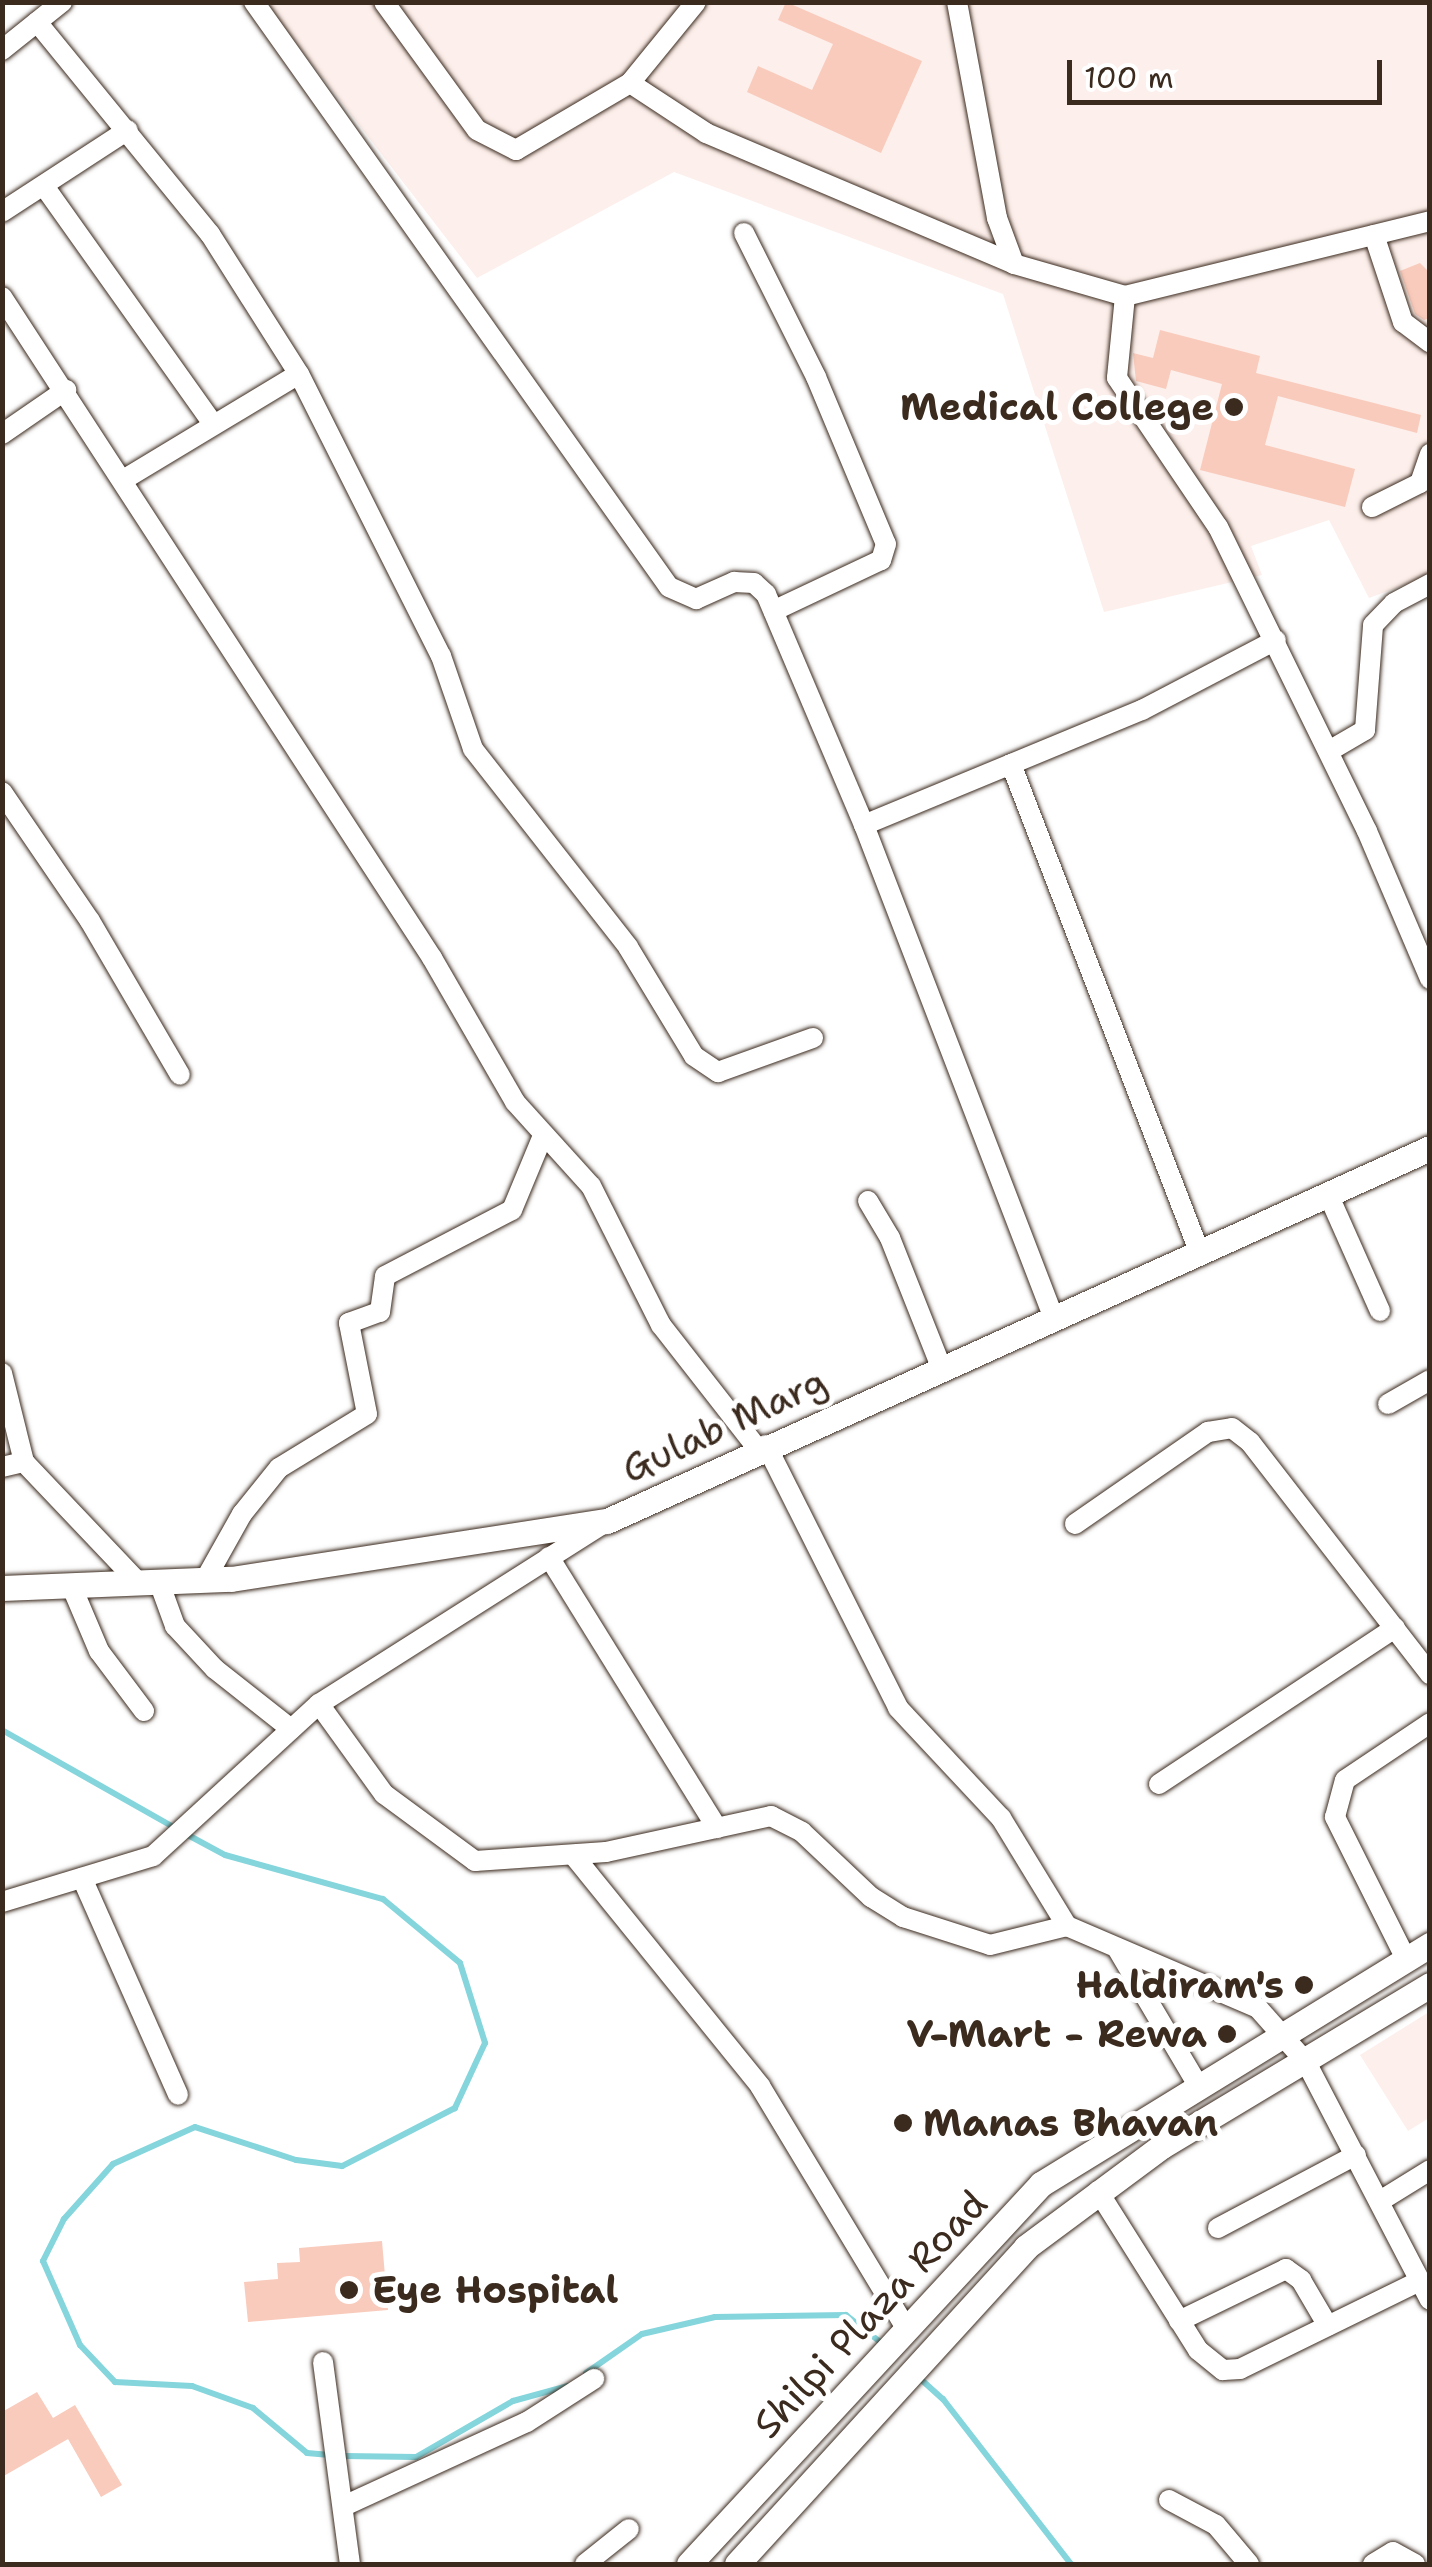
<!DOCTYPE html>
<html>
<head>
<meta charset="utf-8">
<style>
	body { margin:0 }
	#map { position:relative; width:1432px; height:2567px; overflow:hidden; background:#fff; font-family:"Shantell Sans",sans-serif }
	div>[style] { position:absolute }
	.built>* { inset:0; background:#fdefeb }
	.stream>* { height:6px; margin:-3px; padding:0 3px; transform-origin:3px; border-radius:3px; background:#84d5dc }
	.building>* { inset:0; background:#f9cbbc }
	.roads { filter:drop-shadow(0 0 2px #3b2a1e) drop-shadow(0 0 2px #3b2a1e) }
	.minor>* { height:20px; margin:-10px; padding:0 10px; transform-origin:10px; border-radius:10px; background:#fff }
	.tertiary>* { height:25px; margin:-12.5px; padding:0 12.5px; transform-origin:12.5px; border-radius:12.5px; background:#fff }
	.dots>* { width:28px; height:28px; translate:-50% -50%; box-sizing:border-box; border:5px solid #fff; border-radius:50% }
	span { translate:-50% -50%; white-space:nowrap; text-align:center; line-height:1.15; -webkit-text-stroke:10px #fff; paint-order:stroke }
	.poi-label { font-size:38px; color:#3b2a1e; font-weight:700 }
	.right { translate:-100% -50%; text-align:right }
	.left { translate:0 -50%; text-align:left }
	.street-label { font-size:38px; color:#3b2a1e }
	.frame { position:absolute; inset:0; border:5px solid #3b2a1e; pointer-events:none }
	.scale { position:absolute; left:1067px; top:60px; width:315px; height:45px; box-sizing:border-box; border:5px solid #3b2a1e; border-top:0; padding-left:12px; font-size:30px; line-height:35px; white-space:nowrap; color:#3b2a1e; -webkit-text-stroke:8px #fff; paint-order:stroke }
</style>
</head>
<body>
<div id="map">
	<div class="built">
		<div style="clip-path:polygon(265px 3px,1429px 3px,1429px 576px,1369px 598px,1329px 520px,1251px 546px,1262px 575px,1104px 612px,1003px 294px,674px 172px,477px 278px)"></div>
		<div style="clip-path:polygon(1429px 2012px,1429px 2118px,1408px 2131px,1360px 2055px)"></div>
	</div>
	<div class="stream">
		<div style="left:2px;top:1730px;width:199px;rotate:29.5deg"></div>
		<div style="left:186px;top:1834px;width:44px;rotate:28.3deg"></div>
		<div style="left:225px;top:1855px;width:164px;rotate:15.6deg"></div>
		<div style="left:383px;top:1899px;width:100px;rotate:39.7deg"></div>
		<div style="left:460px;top:1963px;width:84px;rotate:72.6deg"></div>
		<div style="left:485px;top:2043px;width:72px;rotate:114.8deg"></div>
		<div style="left:455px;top:2108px;width:127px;rotate:152.8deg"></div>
		<div style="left:342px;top:2166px;width:46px;rotate:-172.6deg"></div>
		<div style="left:296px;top:2160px;width:106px;rotate:-161.9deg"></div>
		<div style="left:195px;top:2127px;width:90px;rotate:155.7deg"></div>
		<div style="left:113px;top:2164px;width:74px;rotate:131.7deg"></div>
		<div style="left:64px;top:2219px;width:47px;rotate:116.6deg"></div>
		<div style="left:43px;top:2261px;width:92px;rotate:66.2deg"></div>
		<div style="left:80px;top:2345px;width:51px;rotate:46.6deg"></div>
		<div style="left:115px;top:2382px;width:77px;rotate:3deg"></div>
		<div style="left:192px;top:2386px;width:65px;rotate:19.8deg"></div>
		<div style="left:253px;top:2408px;width:70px;rotate:39.8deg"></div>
		<div style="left:307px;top:2453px;width:37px;rotate:5deg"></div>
		<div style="left:344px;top:2456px;width:72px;rotate:0.8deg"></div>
		<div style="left:416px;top:2457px;width:112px;rotate:-30deg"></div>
		<div style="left:513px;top:2401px;width:57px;rotate:-15.3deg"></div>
		<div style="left:586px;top:2373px;width:68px;rotate:-34.9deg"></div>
		<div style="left:642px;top:2334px;width:75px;rotate:-13.1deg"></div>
		<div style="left:715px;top:2317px;width:131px;rotate:-0.9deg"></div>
		<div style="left:846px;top:2315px;width:48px;rotate:38.3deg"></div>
		<div style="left:915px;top:2374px;width:38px;rotate:42deg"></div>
		<div style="left:943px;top:2399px;width:209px;rotate:52.2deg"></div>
	</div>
	<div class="building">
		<div style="clip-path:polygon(786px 2px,922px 61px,881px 153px,747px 92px,758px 66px,812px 90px,833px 44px,778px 20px)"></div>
		<div style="clip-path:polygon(1420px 263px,1430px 273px,1430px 318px,1424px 320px,1415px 314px,1400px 271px)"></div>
		<div style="clip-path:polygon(1160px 330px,1260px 356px,1256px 373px,1421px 415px,1417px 433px,1278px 396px,1265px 445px,1355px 469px,1345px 507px,1200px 470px,1222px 384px,1171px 370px,1166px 389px,1136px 381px,1133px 353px,1153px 358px)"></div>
		<div style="clip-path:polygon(382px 2241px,388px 2310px,248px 2322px,244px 2282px,278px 2279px,277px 2263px,300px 2262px,299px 2248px)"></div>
		<div style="clip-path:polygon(37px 2392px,53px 2418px,75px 2405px,122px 2485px,101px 2497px,68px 2439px,2px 2477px,2px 2412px)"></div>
	</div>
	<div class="roads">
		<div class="minor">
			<div style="left:254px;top:2px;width:717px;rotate:54.65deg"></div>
			<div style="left:669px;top:587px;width:30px;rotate:24deg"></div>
			<div style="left:696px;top:599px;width:42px;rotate:-24.1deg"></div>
			<div style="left:734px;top:582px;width:20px;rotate:3deg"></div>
			<div style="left:754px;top:583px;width:16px;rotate:43deg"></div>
			<div style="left:766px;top:594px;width:251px;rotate:67deg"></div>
			<div style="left:864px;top:825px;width:526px;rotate:68.95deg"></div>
			<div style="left:384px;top:2px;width:158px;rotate:54deg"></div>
			<div style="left:477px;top:130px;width:44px;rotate:27.1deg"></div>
			<div style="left:516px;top:150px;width:132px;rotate:-30.4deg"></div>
			<div style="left:630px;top:83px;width:104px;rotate:-50.8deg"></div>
			<div style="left:957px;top:2px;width:220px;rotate:79.5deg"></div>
			<div style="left:997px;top:218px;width:49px;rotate:69.7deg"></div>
			<div style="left:1014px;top:264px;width:116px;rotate:16.1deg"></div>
			<div style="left:1125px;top:296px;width:314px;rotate:-13.8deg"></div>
			<div style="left:37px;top:22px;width:274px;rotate:50.8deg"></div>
			<div style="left:210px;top:234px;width:166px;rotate:57.6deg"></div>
			<div style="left:2px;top:50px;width:77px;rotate:-38.7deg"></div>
			<div style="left:630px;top:83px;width:91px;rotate:33.3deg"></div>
			<div style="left:706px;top:133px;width:335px;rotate:23deg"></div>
			<div style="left:44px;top:186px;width:292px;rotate:54.6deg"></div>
			<div style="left:2px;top:212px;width:150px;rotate:-33.1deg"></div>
			<div style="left:744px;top:233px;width:161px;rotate:63.4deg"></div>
			<div style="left:816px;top:377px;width:181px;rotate:67.3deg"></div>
			<div style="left:886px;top:544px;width:17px;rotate:107deg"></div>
			<div style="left:881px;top:560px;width:119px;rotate:154.7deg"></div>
			<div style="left:1374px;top:235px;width:92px;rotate:71.6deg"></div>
			<div style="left:1403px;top:322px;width:34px;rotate:37deg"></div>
			<div style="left:1125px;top:296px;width:82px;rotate:95.6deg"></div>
			<div style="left:1117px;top:378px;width:180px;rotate:55.9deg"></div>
			<div style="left:1218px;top:527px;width:339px;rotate:63.9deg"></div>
			<div style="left:1367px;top:831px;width:161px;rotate:66.9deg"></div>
			<div style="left:2px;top:297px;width:789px;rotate:56.95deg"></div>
			<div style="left:432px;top:958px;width:166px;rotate:60deg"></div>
			<div style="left:515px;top:1102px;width:113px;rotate:47.9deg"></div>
			<div style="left:591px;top:1186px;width:156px;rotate:63.3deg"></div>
			<div style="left:661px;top:1325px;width:157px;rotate:52deg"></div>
			<div style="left:2px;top:434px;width:78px;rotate:-34.5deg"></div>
			<div style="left:123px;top:480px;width:205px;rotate:-31.1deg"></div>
			<div style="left:299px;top:374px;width:316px;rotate:63.3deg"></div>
			<div style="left:441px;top:656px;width:98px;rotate:71deg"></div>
			<div style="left:473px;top:749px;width:251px;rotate:51.9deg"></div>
			<div style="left:628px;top:947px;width:127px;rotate:58.8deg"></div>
			<div style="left:694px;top:1056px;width:29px;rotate:34deg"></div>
			<div style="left:718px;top:1072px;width:101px;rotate:-19.7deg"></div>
			<div style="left:1372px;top:507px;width:54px;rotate:-26.6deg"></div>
			<div style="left:1420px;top:483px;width:31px;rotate:-71deg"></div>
			<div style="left:1329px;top:751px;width:42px;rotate:-30.3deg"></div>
			<div style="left:1365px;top:730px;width:105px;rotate:-85.6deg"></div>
			<div style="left:1373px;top:625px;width:30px;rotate:-46deg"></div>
			<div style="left:1394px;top:603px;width:41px;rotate:-27.8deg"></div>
			<div style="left:1011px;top:764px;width:522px;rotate:68.89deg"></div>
			<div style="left:2px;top:792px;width:156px;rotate:55.7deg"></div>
			<div style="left:90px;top:921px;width:178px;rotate:59.7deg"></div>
			<div style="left:864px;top:825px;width:301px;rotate:-22.5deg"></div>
			<div style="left:1142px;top:710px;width:151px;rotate:-27.6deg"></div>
			<div style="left:1328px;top:1194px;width:128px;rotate:66deg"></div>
			<div style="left:868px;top:1201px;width:43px;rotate:59.3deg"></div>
			<div style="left:890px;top:1238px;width:139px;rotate:68.4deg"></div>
			<div style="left:2px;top:1373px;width:92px;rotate:76.1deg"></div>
			<div style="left:24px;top:1462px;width:166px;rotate:46.5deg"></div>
			<div style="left:1388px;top:1404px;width:48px;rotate:-29.7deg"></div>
			<div style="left:766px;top:1445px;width:294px;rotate:63.3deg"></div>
			<div style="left:898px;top:1708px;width:151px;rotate:46.9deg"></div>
			<div style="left:1001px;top:1818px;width:127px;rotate:58.6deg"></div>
			<div style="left:2px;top:1467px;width:23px;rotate:-13deg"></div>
			<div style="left:1075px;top:1524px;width:162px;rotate:-34.7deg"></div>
			<div style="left:1208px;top:1432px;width:24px;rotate:-9deg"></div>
			<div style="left:1232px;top:1428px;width:23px;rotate:38deg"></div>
			<div style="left:1250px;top:1442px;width:294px;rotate:52.2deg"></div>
			<div style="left:549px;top:1557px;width:319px;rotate:58.2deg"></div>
			<div style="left:205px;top:1580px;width:76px;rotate:-60.7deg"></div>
			<div style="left:242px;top:1514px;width:59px;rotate:-51.2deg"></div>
			<div style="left:279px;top:1468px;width:103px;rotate:-31.5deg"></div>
			<div style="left:367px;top:1414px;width:93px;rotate:-101.2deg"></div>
			<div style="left:349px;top:1323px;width:33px;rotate:-20deg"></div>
			<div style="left:380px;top:1312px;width:36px;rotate:-82deg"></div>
			<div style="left:385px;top:1276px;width:143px;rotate:-27.5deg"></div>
			<div style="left:512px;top:1210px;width:78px;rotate:-67.4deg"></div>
			<div style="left:159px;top:1582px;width:47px;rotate:70deg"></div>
			<div style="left:175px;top:1626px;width:59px;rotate:47.1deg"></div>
			<div style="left:215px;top:1669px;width:97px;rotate:38.3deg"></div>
			<div style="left:71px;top:1585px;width:72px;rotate:67deg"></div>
			<div style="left:99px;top:1651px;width:75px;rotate:53.1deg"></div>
			<div style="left:319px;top:1704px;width:111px;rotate:54.2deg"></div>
			<div style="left:384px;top:1794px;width:113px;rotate:36.4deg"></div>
			<div style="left:475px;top:1861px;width:131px;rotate:-3.9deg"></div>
			<div style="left:606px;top:1852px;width:169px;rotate:-12.3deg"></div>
			<div style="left:771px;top:1816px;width:35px;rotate:27deg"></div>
			<div style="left:802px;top:1832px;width:95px;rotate:43.3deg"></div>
			<div style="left:871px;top:1897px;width:38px;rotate:32deg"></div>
			<div style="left:903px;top:1917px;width:91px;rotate:17.8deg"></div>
			<div style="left:990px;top:1945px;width:79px;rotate:-13.9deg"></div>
			<div style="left:1067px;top:1926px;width:208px;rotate:23.2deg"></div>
			<div style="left:1258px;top:2008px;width:72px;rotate:48.4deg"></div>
			<div style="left:1306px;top:2062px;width:268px;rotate:62.5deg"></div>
			<div style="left:1159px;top:1784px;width:283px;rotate:-33.5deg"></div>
			<div style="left:574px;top:1856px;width:296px;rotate:51deg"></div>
			<div style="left:760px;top:2086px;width:286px;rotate:58.9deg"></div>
			<div style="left:82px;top:1878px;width:237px;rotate:66.1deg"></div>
			<div style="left:2px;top:1902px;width:158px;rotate:-16.9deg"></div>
			<div style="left:153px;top:1856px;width:225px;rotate:-42.5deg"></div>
			<div style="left:319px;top:1704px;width:334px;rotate:-32.4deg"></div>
			<div style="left:1118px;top:1950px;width:159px;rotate:59.4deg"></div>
			<div style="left:1406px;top:1959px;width:159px;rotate:-116.6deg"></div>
			<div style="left:1335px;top:1817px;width:38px;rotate:-75deg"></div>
			<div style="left:1345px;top:1780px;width:102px;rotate:-33.8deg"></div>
			<div style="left:1098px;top:2191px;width:188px;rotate:57.8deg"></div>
			<div style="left:1198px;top:2350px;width:32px;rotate:39deg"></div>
			<div style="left:1223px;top:2370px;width:17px;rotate:-3deg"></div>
			<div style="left:1240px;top:2369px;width:200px;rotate:-26.1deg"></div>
			<div style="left:1380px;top:2201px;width:59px;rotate:-31.8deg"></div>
			<div style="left:1218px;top:2228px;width:156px;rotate:-27.9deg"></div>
			<div style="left:1179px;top:2321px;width:119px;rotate:-25.9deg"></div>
			<div style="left:1286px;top:2269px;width:19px;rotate:36deg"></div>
			<div style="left:1301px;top:2280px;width:53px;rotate:59.6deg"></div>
			<div style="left:323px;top:2362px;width:204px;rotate:82.4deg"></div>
			<div style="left:1169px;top:2500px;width:53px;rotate:28deg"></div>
			<div style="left:1216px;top:2525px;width:51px;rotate:49.8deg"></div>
			<div style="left:344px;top:2506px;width:201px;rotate:-24.7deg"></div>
			<div style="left:527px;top:2422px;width:80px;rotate:-32.7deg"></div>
			<div style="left:585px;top:2564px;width:56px;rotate:-38.5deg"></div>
			<div style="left:1373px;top:2564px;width:23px;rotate:-31deg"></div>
			<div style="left:1393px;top:2552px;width:25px;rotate:29deg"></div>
		</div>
		<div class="tertiary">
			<div style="left:2px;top:1588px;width:229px;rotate:-2.3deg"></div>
			<div style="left:231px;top:1579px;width:380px;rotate:-8.8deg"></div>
			<div style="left:607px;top:1521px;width:904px;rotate:-24.38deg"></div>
			<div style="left:689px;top:2564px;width:518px;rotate:-47.19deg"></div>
			<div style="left:1041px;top:2184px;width:457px;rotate:-31.6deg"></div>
			<div style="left:737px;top:2564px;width:429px;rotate:-47.6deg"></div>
			<div style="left:1026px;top:2247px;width:169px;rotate:-36.6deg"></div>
			<div style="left:1162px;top:2146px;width:313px;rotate:-31deg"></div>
		</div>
	</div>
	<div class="dots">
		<div style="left:1234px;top:407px;background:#3b2a1e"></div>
		<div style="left:1304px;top:1985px;background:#3b2a1e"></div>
		<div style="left:1227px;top:2034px;background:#3b2a1e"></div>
		<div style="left:903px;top:2123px;background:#3b2a1e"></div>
		<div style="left:349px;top:2290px;background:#3b2a1e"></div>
	</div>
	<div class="poi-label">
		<span class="right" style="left:1214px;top:407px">Medical College</span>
		<span class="right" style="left:1284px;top:1985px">Haldiram's</span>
		<span class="right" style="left:1207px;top:2034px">V-Mart - Rewa</span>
		<span class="left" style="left:923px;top:2123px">Manas Bhavan</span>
		<span class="left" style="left:372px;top:2290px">Eye Hospital</span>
	</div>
	<div class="street-label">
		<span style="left:724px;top:1425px;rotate:-25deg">Gulab Marg</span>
		<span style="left:870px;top:2314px;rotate:-47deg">Shilpi Plaza Road</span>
	</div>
	<div class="frame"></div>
	<div class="scale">100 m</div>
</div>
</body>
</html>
